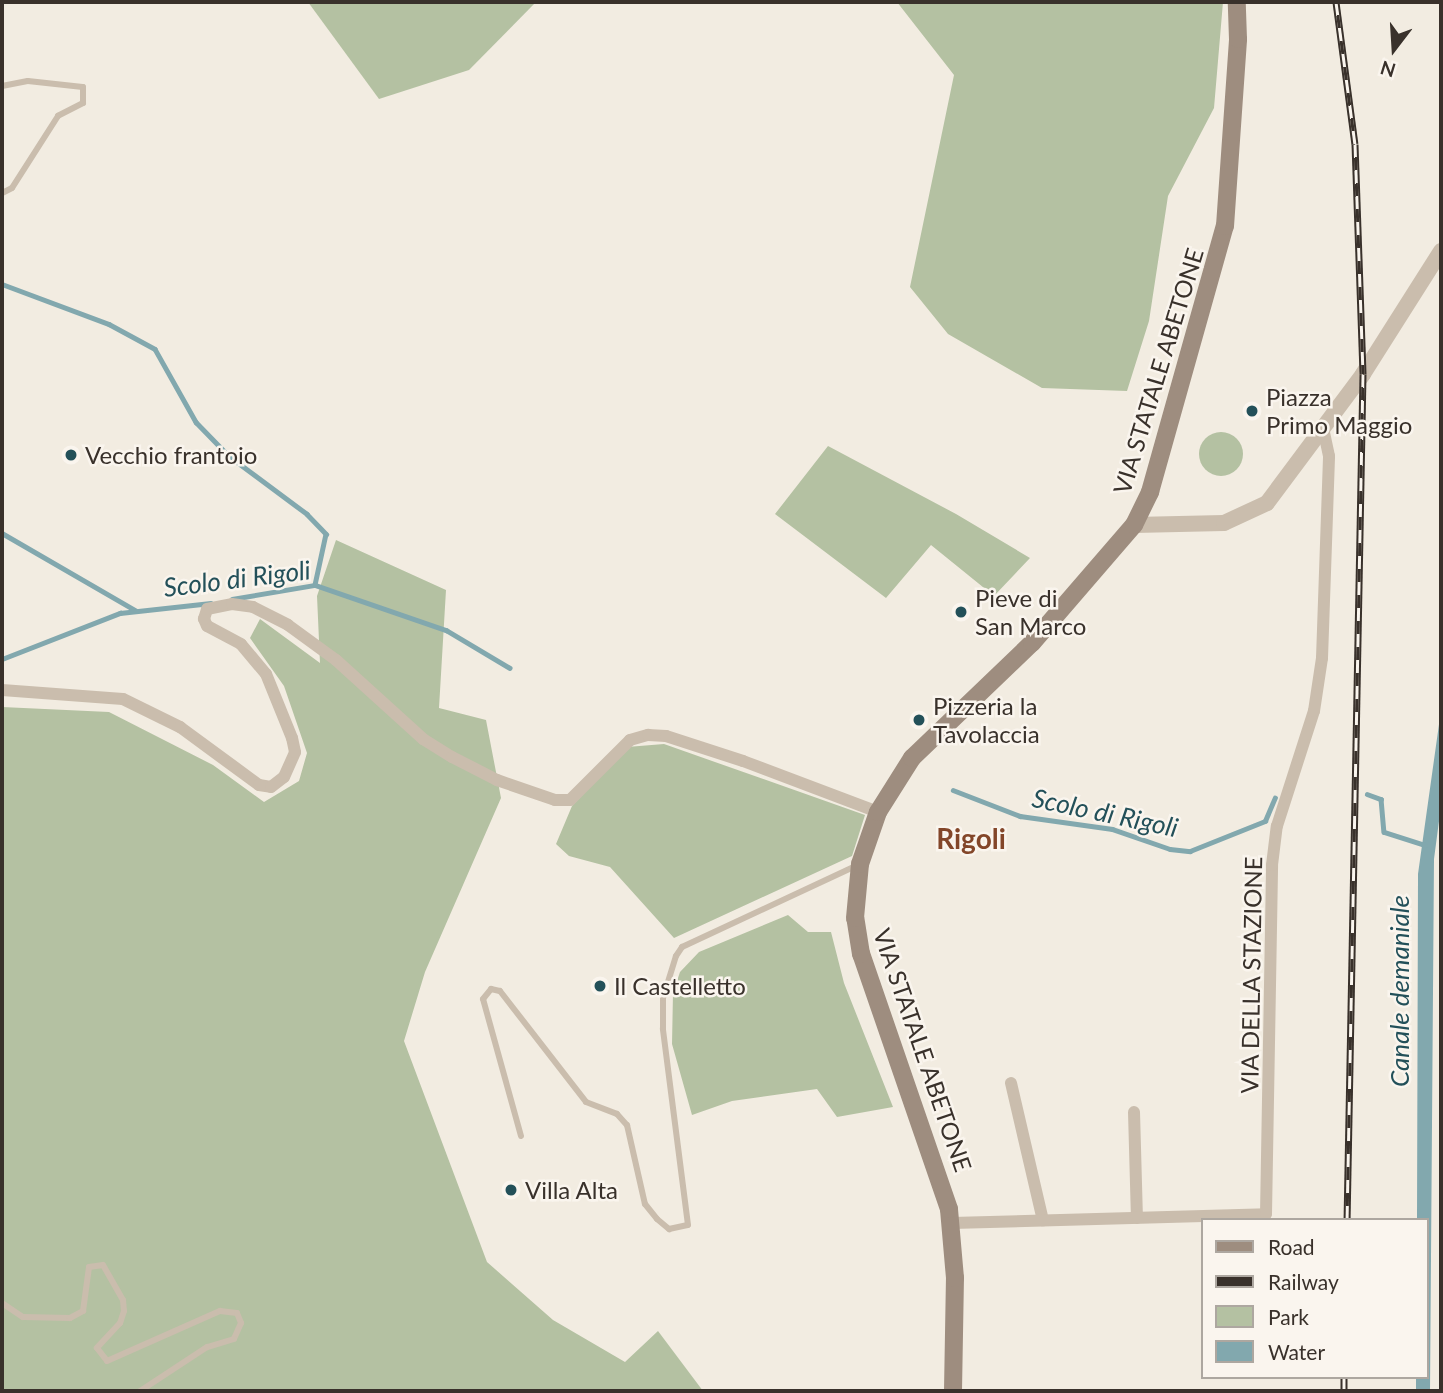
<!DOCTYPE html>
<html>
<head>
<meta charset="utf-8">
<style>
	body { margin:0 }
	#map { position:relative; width:1443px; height:1393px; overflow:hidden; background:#f2ece1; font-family:Lato,sans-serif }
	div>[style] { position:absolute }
	.green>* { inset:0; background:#b4c1a2 }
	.round { border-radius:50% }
	.water>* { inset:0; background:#82a8ae }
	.stream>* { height:4.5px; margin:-2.25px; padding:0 2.25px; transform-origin:2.25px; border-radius:2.25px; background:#82a8ae }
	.service>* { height:6px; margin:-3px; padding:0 3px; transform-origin:3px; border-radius:3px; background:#cabdad }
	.minor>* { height:12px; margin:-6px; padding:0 6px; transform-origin:6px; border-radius:6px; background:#cabdad }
	.tertiary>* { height:16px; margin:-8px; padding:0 8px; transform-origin:8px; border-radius:8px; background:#cabdad }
	.secondary>* { height:18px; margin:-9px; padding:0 9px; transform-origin:9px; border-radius:9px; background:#9e8d7f }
	.rail>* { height:7px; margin-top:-3.5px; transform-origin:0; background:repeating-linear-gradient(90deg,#faf5ee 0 13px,#39312b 0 26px); box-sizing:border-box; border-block:2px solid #39312b }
	.dots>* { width:19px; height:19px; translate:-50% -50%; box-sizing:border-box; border:4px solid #faf5ee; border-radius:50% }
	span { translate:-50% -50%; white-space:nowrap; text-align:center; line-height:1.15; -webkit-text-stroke:5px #faf5ee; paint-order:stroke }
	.street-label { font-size:24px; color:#39312b }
	.poi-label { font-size:24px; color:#39312b }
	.left { translate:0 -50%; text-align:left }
	.water-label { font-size:26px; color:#235059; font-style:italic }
	.quarter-label { font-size:28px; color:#834629; font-weight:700 }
	.frame { position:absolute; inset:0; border:4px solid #39312b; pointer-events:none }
	.legend { position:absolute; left:1201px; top:1218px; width:228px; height:161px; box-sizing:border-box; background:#faf5ee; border:2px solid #ada7a0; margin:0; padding:9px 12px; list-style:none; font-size:21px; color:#39312b }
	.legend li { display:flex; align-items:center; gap:14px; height:35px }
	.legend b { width:35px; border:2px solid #ada7a0 }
	.north { position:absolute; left:1359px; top:14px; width:70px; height:70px; -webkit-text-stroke:5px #faf5ee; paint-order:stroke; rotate:197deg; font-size:19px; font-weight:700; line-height:28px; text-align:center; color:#39312b }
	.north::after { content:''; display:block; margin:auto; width:24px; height:32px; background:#39312b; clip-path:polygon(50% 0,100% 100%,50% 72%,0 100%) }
</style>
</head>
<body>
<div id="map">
	<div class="green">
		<div style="clip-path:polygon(308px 2px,536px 2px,469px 70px,379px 99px)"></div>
		<div style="clip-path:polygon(897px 2px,1223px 2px,1214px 108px,1168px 196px,1149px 321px,1127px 391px,1042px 388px,948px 334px,910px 287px,954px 75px)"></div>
		<div class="round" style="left:1199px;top:432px;width:44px;height:44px"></div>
		<div style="clip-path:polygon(828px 446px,956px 514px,1030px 558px,994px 596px,931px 545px,886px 598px,775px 514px)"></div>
		<div style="clip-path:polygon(336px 540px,446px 590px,439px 708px,486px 720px,501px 798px,425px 972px,404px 1041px,487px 1262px,553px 1320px,625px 1362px,658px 1331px,703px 1391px,2px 1391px,2px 707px,109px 712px,213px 765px,264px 802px,299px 781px,307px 753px,284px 686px,250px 638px,260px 619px,320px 663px,317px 596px)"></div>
		<div style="clip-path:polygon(664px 744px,865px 815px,852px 856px,674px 938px,610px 867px,569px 856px,556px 844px,572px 806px,627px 747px)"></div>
		<div style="clip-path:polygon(788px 915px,808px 932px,831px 932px,844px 983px,893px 1107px,837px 1117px,817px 1089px,732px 1101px,692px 1115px,672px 1044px,673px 993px,680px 972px,699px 952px)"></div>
	</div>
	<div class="water">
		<div style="clip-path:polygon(1441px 710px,1441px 806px,1434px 859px,1430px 1391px,1416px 1391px,1416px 1377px,1427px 1377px,1427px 1220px,1417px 1220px,1418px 874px)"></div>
	</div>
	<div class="stream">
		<div style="left:2px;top:284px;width:114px;rotate:20.5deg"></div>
		<div style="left:109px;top:324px;width:52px;rotate:28.5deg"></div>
		<div style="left:155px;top:349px;width:84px;rotate:60.7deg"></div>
		<div style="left:196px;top:422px;width:47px;rotate:45.9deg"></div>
		<div style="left:229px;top:456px;width:97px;rotate:36.6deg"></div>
		<div style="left:307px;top:514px;width:28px;rotate:46deg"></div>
		<div style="left:326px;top:534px;width:52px;rotate:102.2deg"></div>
		<div style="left:2px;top:533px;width:154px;rotate:30.1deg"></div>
		<div style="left:232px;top:599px;width:84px;rotate:-9.6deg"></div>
		<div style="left:315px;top:585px;width:139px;rotate:19deg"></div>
		<div style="left:446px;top:630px;width:74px;rotate:30.7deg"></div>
		<div style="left:2px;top:659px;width:127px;rotate:-21.3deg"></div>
		<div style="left:120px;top:613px;width:91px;rotate:-6.3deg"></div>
		<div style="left:953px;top:790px;width:72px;rotate:21.2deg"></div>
		<div style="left:1020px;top:816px;width:93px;rotate:8deg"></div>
		<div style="left:1112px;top:829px;width:61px;rotate:19deg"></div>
		<div style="left:1170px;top:849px;width:20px;rotate:6deg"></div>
		<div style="left:1190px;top:851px;width:81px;rotate:-21.8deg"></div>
		<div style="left:1265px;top:821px;width:25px;rotate:-67deg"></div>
		<div style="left:1367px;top:794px;width:15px;rotate:20deg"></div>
		<div style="left:1381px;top:799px;width:33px;rotate:85deg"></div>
		<div style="left:1384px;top:832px;width:43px;rotate:17.6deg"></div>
	</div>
	<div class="service">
		<div style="left:2px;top:86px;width:26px;rotate:-11deg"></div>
		<div style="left:28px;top:81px;width:55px;rotate:6.2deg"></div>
		<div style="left:83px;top:87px;width:16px;rotate:90deg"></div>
		<div style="left:83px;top:103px;width:28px;rotate:153deg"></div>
		<div style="left:58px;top:116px;width:85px;rotate:122.6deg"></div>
		<div style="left:12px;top:188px;width:11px;rotate:153deg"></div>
		<div style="left:521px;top:1136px;width:142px;rotate:-105.5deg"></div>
		<div style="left:483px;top:999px;width:13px;rotate:-51deg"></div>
		<div style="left:491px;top:989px;width:9px;rotate:13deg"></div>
		<div style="left:500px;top:991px;width:140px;rotate:52.2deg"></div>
		<div style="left:586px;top:1102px;width:33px;rotate:21deg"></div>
		<div style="left:617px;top:1114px;width:15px;rotate:48deg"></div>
		<div style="left:627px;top:1125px;width:81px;rotate:77.2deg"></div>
		<div style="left:645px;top:1204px;width:19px;rotate:51deg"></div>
		<div style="left:657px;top:1219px;width:16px;rotate:40deg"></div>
		<div style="left:669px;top:1229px;width:19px;rotate:-12deg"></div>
		<div style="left:688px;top:1225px;width:198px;rotate:-97.3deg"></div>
		<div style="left:663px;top:1029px;width:31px;rotate:-90deg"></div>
		<div style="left:663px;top:998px;width:44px;rotate:-72.8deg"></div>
		<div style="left:676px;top:956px;width:11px;rotate:-56deg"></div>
		<div style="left:682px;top:947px;width:194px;rotate:-25deg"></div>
		<div style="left:2px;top:1303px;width:25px;rotate:34deg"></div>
		<div style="left:23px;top:1317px;width:47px;rotate:1.2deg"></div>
		<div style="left:70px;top:1318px;width:15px;rotate:-28deg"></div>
		<div style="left:83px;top:1311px;width:44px;rotate:-82.2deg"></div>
		<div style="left:89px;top:1267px;width:14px;rotate:-8deg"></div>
		<div style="left:103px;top:1265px;width:40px;rotate:60.3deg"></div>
		<div style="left:123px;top:1300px;width:11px;rotate:85deg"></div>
		<div style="left:124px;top:1311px;width:13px;rotate:108deg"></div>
		<div style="left:120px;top:1323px;width:34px;rotate:133deg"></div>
		<div style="left:97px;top:1348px;width:16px;rotate:52deg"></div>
		<div style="left:107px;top:1361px;width:124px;rotate:-23.9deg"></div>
		<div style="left:220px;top:1311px;width:17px;rotate:7deg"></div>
		<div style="left:237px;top:1313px;width:11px;rotate:68deg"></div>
		<div style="left:241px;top:1323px;width:17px;rotate:114deg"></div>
		<div style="left:234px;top:1339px;width:28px;rotate:163deg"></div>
		<div style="left:207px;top:1347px;width:80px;rotate:146.7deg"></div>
	</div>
	<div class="minor">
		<div style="left:2px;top:690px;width:121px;rotate:4.3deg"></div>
		<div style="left:123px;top:699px;width:64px;rotate:26.2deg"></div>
		<div style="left:180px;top:727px;width:98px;rotate:36.3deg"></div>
		<div style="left:259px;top:785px;width:12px;rotate:9deg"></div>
		<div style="left:271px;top:787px;width:16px;rotate:-38deg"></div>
		<div style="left:284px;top:777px;width:27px;rotate:-66deg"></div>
		<div style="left:295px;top:752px;width:14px;rotate:-102deg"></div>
		<div style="left:292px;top:738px;width:69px;rotate:-112.1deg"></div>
		<div style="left:266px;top:674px;width:39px;rotate:-130deg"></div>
		<div style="left:241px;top:644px;width:38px;rotate:-152deg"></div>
		<div style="left:207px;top:626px;width:8px;rotate:-113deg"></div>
		<div style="left:204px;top:619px;width:10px;rotate:-73deg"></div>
		<div style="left:207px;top:609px;width:25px;rotate:-11deg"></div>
		<div style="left:232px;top:604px;width:21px;rotate:8deg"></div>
		<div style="left:253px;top:607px;width:39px;rotate:27deg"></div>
		<div style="left:288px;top:625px;width:59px;rotate:36.1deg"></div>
		<div style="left:336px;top:660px;width:118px;rotate:42.2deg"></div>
		<div style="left:423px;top:739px;width:34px;rotate:32deg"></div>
		<div style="left:452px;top:757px;width:51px;rotate:27.1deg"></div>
		<div style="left:497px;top:780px;width:61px;rotate:19deg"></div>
		<div style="left:555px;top:800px;width:15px"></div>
		<div style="left:570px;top:800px;width:85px;rotate:-45deg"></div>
		<div style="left:630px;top:740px;width:19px;rotate:-16deg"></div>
		<div style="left:648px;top:735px;width:18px;rotate:3deg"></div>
		<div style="left:666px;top:736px;width:81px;rotate:18deg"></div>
		<div style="left:743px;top:761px;width:144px;rotate:20.7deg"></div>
		<div style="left:1011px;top:1083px;width:141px;rotate:76.9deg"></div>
		<div style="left:1134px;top:1112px;width:106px;rotate:88.4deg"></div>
		<div style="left:952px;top:1223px;width:314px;rotate:-1.6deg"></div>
		<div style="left:1266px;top:1214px;width:349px;rotate:-89deg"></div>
		<div style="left:1272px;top:865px;width:39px;rotate:-83deg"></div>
		<div style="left:1277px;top:826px;width:121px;rotate:-72.2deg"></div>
		<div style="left:1314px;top:711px;width:54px;rotate:-81.4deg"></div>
		<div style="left:1322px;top:658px;width:202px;rotate:-88deg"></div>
		<div style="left:1329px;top:456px;width:29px;rotate:-102deg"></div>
	</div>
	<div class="tertiary">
		<div style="left:1134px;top:525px;width:90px;rotate:-1.3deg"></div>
		<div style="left:1224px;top:523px;width:47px;rotate:-24.9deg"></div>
		<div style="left:1267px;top:503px;width:161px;rotate:-53.3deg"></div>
		<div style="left:1363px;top:374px;width:146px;rotate:-57.6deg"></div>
	</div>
	<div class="secondary">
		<div style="left:953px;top:1391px;width:113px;rotate:-89deg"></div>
		<div style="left:955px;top:1278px;width:69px;rotate:-95deg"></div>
		<div style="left:949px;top:1209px;width:270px;rotate:-109deg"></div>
		<div style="left:861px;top:954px;width:36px;rotate:-99deg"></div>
		<div style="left:855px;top:918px;width:54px;rotate:-84.7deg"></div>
		<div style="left:860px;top:864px;width:55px;rotate:-70.9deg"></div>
		<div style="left:878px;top:812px;width:64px;rotate:-57.8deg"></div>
		<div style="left:912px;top:758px;width:166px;rotate:-43.8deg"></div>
		<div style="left:1032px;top:643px;width:156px;rotate:-49.2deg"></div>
		<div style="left:1134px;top:525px;width:37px;rotate:-64deg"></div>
		<div style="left:1150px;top:492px;width:276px;rotate:-74.3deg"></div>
		<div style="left:1225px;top:226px;width:187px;rotate:-86deg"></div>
		<div style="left:1238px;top:39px;width:37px;rotate:-92deg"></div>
	</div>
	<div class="rail">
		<div style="left:1336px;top:2px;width:143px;rotate:82.4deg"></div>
		<div style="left:1355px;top:144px;width:230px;rotate:88deg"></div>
		<div style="left:1363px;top:374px;width:846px;rotate:91.08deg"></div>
		<div style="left:1344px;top:1391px;width:14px;rotate:-90deg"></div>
	</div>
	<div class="dots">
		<div style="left:1252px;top:411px;background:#235059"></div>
		<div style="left:71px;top:455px;background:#235059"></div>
		<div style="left:961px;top:612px;background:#235059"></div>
		<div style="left:919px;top:720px;background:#235059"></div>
		<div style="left:600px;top:986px;background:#235059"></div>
		<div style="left:511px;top:1190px;background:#235059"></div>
	</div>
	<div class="street-label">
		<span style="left:1158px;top:371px;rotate:-73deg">VIA STATALE ABETONE</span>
		<span style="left:1251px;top:975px;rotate:-89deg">VIA DELLA STAZIONE</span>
		<span style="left:923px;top:1050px;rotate:71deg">VIA STATALE ABETONE</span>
	</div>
	<div class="poi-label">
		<span class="left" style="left:1266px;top:411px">Piazza<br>Primo Maggio</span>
		<span class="left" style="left:85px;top:455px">Vecchio frantoio</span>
		<span class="left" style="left:975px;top:612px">Pieve di<br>San Marco</span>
		<span class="left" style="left:933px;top:720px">Pizzeria la<br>Tavolaccia</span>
		<span class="left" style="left:614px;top:986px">Il Castelletto</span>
		<span class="left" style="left:525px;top:1190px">Villa Alta</span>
	</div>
	<div class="water-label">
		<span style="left:237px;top:579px;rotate:-7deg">Scolo di Rigoli</span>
		<span style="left:1105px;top:813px;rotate:12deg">Scolo di Rigoli</span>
		<span style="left:1400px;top:991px;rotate:-90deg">Canale demaniale</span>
	</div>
	<div class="quarter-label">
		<span style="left:971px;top:838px">Rigoli</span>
	</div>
	<div class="frame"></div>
	<ul class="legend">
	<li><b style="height:9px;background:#9e8d7f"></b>Road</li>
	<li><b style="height:9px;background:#39312b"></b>Railway</li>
	<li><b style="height:19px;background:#b4c1a2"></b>Park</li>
	<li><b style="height:19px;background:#82a8ae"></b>Water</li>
	</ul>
	<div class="north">N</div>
</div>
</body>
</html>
